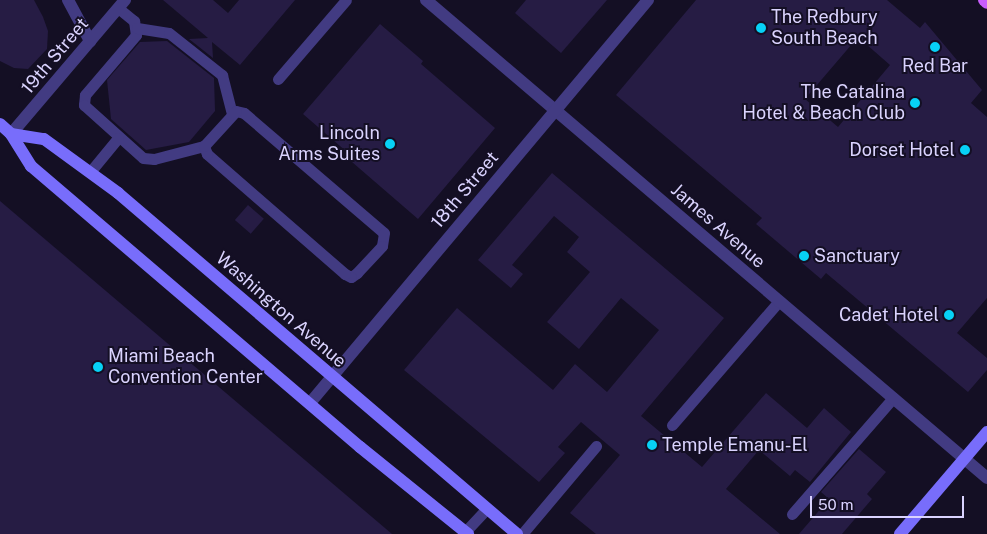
<!DOCTYPE html>
<html>
<head>
<meta charset="utf-8">
<style>
	body { margin:0 }
	#map { position:relative; width:987px; height:534px; overflow:hidden; background:#140f24; font-family:"Public Sans",sans-serif }
	div>[style] { position:absolute }
	.building>* { inset:0; background:#261c44; transform-origin:0 0 }
	.lane>* { height:11px; margin:-5.5px; padding:0 5.5px; transform-origin:5.5px; border-radius:5.5px; background:#423b82 }
	.street>* { height:12px; margin:-6px; padding:0 6px; transform-origin:6px; border-radius:6px; background:#423b82 }
	.secondary>* { height:12px; margin:-6px; padding:0 6px; transform-origin:6px; border-radius:6px; background:#786dfb }
	.primary>* { height:12px; margin:-6px; padding:0 6px; transform-origin:6px; border-radius:6px; background:#c95dfb }
	.dots>* { width:14px; height:14px; translate:-50% -50%; box-sizing:border-box; border:2px solid #140f24; border-radius:50% }
	span { translate:-50% -50%; white-space:nowrap; text-align:center; line-height:1.15; -webkit-text-stroke:4px #140f24; paint-order:stroke }
	.poi-label { font-size:18px; color:#dad3fe }
	.left { translate:0 -50%; text-align:left }
	.right { translate:-100% -50%; text-align:right }
	.street-label { font-size:18px; color:#dad3fe }
	.scale { position:absolute; left:810px; top:496px; width:154px; height:22px; box-sizing:border-box; border:2px solid #dad3fe; border-top:0; padding-left:6px; font-size:15px; line-height:18px; white-space:nowrap; color:#dad3fe; -webkit-text-stroke:4px #140f24; paint-order:stroke }
</style>
</head>
<body>
<div id="map">
	<div class="building">
		<div style="clip-path:polygon(0 0,34px 0,43px 17px,48px 31px,47px 49px,28px 69px,14px 68px,0 61px)"></div>
		<div style="clip-path:polygon(163px 0,213px 0,228px 13px,239px 0,295px 0,240px 65px,212px 42px,213px 58px,189px 39px,208px 38px)"></div>
		<div style="clip-path:polygon(526px 0,607px 0,561px 53px,515px 13px)"></div>
		<div style="clip-path:polygon(evenodd,696px 0,887px 0,920px 28px,925px 22px,982px 90px,971px 103px,987px 117px,987px 298px,957px 333px,987px 358px,987px 370px,968px 392px,826px 273px,821px 279px,756px 224px,762px 218px,616px 95px,696px 0,858px 37px,890px 65px,838px 127px,805px 99px,858px 37px)"></div>
		<div style="clip-path:polygon(380px 24px,423px 61px,421px 64px,495px 128px,418px 219px,352px 162px,355px 159px,303px 114px)"></div>
		<div style="clip-path:polygon(167px 41px,214px 78px,215px 111px,189px 142px,146px 150px,111px 119px,107px 80px,140px 42px)"></div>
		<div style="clip-path:polygon(552px 173px,724px 318px,641px 416px,702px 467px,766px 393px,807px 428px,824px 408px,851px 432px,810px 482px,795px 470px,790px 476px,759px 450px,726px 489px,780px 534px,596px 534px,570px 513px,620px 455px,581px 422px,558px 447px,565px 453px,539px 482px,404px 370px,457px 308px,553px 390px,575px 364px,607px 392px,659px 330px,621px 298px,579px 349px,547px 322px,590px 272px,567px 252px,579px 237px,554px 216px,512px 265px,523px 274px,511px 288px,478px 260px)"></div>
		<div style="clip-path:polygon(0 201px,392px 534px,0 534px)"></div>
		<div style="left:248px;top:205px;width:21px;height:20px;rotate:41deg"></div>
		<div style="clip-path:polygon(859px 449px,886px 472px,867px 494px,872px 499px,842px 534px,799px 534px,829px 499px,821px 492px)"></div>
	</div>
	<div class="lane">
		<div style="left:118px;top:8px;width:21px;rotate:39deg"></div>
		<div style="left:134px;top:21px;width:14px;rotate:82deg"></div>
		<div style="left:136px;top:35px;width:79px;rotate:130.4deg"></div>
		<div style="left:85px;top:95px;width:10px;rotate:96deg"></div>
		<div style="left:84px;top:105px;width:79px;rotate:41.9deg"></div>
		<div style="left:143px;top:158px;width:11px;rotate:5deg"></div>
		<div style="left:154px;top:159px;width:52px;rotate:-14.6deg"></div>
		<div style="left:137px;top:28px;width:32px;rotate:9deg"></div>
		<div style="left:169px;top:33px;width:68px;rotate:38.4deg"></div>
		<div style="left:222px;top:75px;width:40px;rotate:75.6deg"></div>
		<div style="left:278px;top:79px;width:104px;rotate:-49.3deg"></div>
		<div style="left:236px;top:111px;width:8px;rotate:14deg"></div>
		<div style="left:244px;top:113px;width:184px;rotate:40.6deg"></div>
		<div style="left:384px;top:233px;width:13px;rotate:99deg"></div>
		<div style="left:382px;top:246px;width:37px;rotate:133deg"></div>
		<div style="left:357px;top:273px;width:7px;rotate:146deg"></div>
		<div style="left:351px;top:277px;width:7px;rotate:-153deg"></div>
		<div style="left:345px;top:274px;width:183px;rotate:-139deg"></div>
		<div style="left:207px;top:154px;width:9px;rotate:-111deg"></div>
		<div style="left:204px;top:146px;width:47px;rotate:-47.6deg"></div>
		<div style="left:90px;top:172px;width:44px;rotate:-50.5deg"></div>
		<div style="left:672px;top:425px;width:164px;rotate:-49.2deg"></div>
		<div style="left:792px;top:514px;width:154px;rotate:-49deg"></div>
		<div style="left:463px;top:534px;width:35px;rotate:-47deg"></div>
		<div style="left:522px;top:534px;width:115px;rotate:-49.9deg"></div>
	</div>
	<div class="street">
		<div style="left:68px;top:0;width:47px;rotate:61.8deg"></div>
		<div style="left:426px;top:0;width:737px;rotate:40.43deg"></div>
		<div style="left:11px;top:134px;width:176px;rotate:-49.6deg"></div>
		<div style="left:310px;top:403px;width:526px;rotate:-50.01deg"></div>
	</div>
	<div class="secondary">
		<div style="left:0;top:124px;width:15px;rotate:42deg"></div>
		<div style="left:11px;top:134px;width:38px;rotate:58deg"></div>
		<div style="left:31px;top:166px;width:433px;rotate:40.5deg"></div>
		<div style="left:360px;top:447px;width:139px;rotate:38.9deg"></div>
		<div style="left:11px;top:134px;width:33px;rotate:9deg"></div>
		<div style="left:44px;top:139px;width:92px;rotate:36.1deg"></div>
		<div style="left:118px;top:193px;width:525px;rotate:40.52deg"></div>
		<div style="left:900px;top:534px;width:134px;rotate:-49.5deg"></div>
	</div>
	<div class="primary">
		<div style="left:984px;top:0;width:4px;rotate:45deg"></div>
	</div>
	<div class="dots">
		<div style="left:761px;top:28px;background:#07d1f6"></div>
		<div style="left:935px;top:47px;background:#07d1f6"></div>
		<div style="left:915px;top:103px;background:#07d1f6"></div>
		<div style="left:390px;top:144px;background:#07d1f6"></div>
		<div style="left:965px;top:150px;background:#07d1f6"></div>
		<div style="left:804px;top:256px;background:#07d1f6"></div>
		<div style="left:949px;top:315px;background:#07d1f6"></div>
		<div style="left:98px;top:367px;background:#07d1f6"></div>
		<div style="left:652px;top:445px;background:#07d1f6"></div>
	</div>
	<div class="poi-label">
		<span class="left" style="left:771px;top:28px">The Redbury<br>South Beach</span>
		<span style="left:935px;top:66px">Red Bar</span>
		<span class="right" style="left:905px;top:103px">The Catalina<br>Hotel &amp; Beach Club</span>
		<span class="right" style="left:380px;top:144px">Lincoln<br>Arms Suites</span>
		<span class="right" style="left:955px;top:150px">Dorset Hotel</span>
		<span class="left" style="left:814px;top:256px">Sanctuary</span>
		<span class="right" style="left:939px;top:315px">Cadet Hotel</span>
		<span class="left" style="left:108px;top:367px">Miami Beach<br>Convention Center</span>
		<span class="left" style="left:662px;top:445px">Temple Emanu-El</span>
	</div>
	<div class="street-label">
		<span style="left:55px;top:56px;rotate:-50deg">19th Street</span>
		<span style="left:465px;top:190px;rotate:-50deg">18th Street</span>
		<span style="left:718px;top:226px;rotate:41deg">James Avenue</span>
		<span style="left:281px;top:310px;rotate:41deg">Washington Avenue</span>
	</div>
	<div class="scale">50 m</div>
</div>
</body>
</html>
